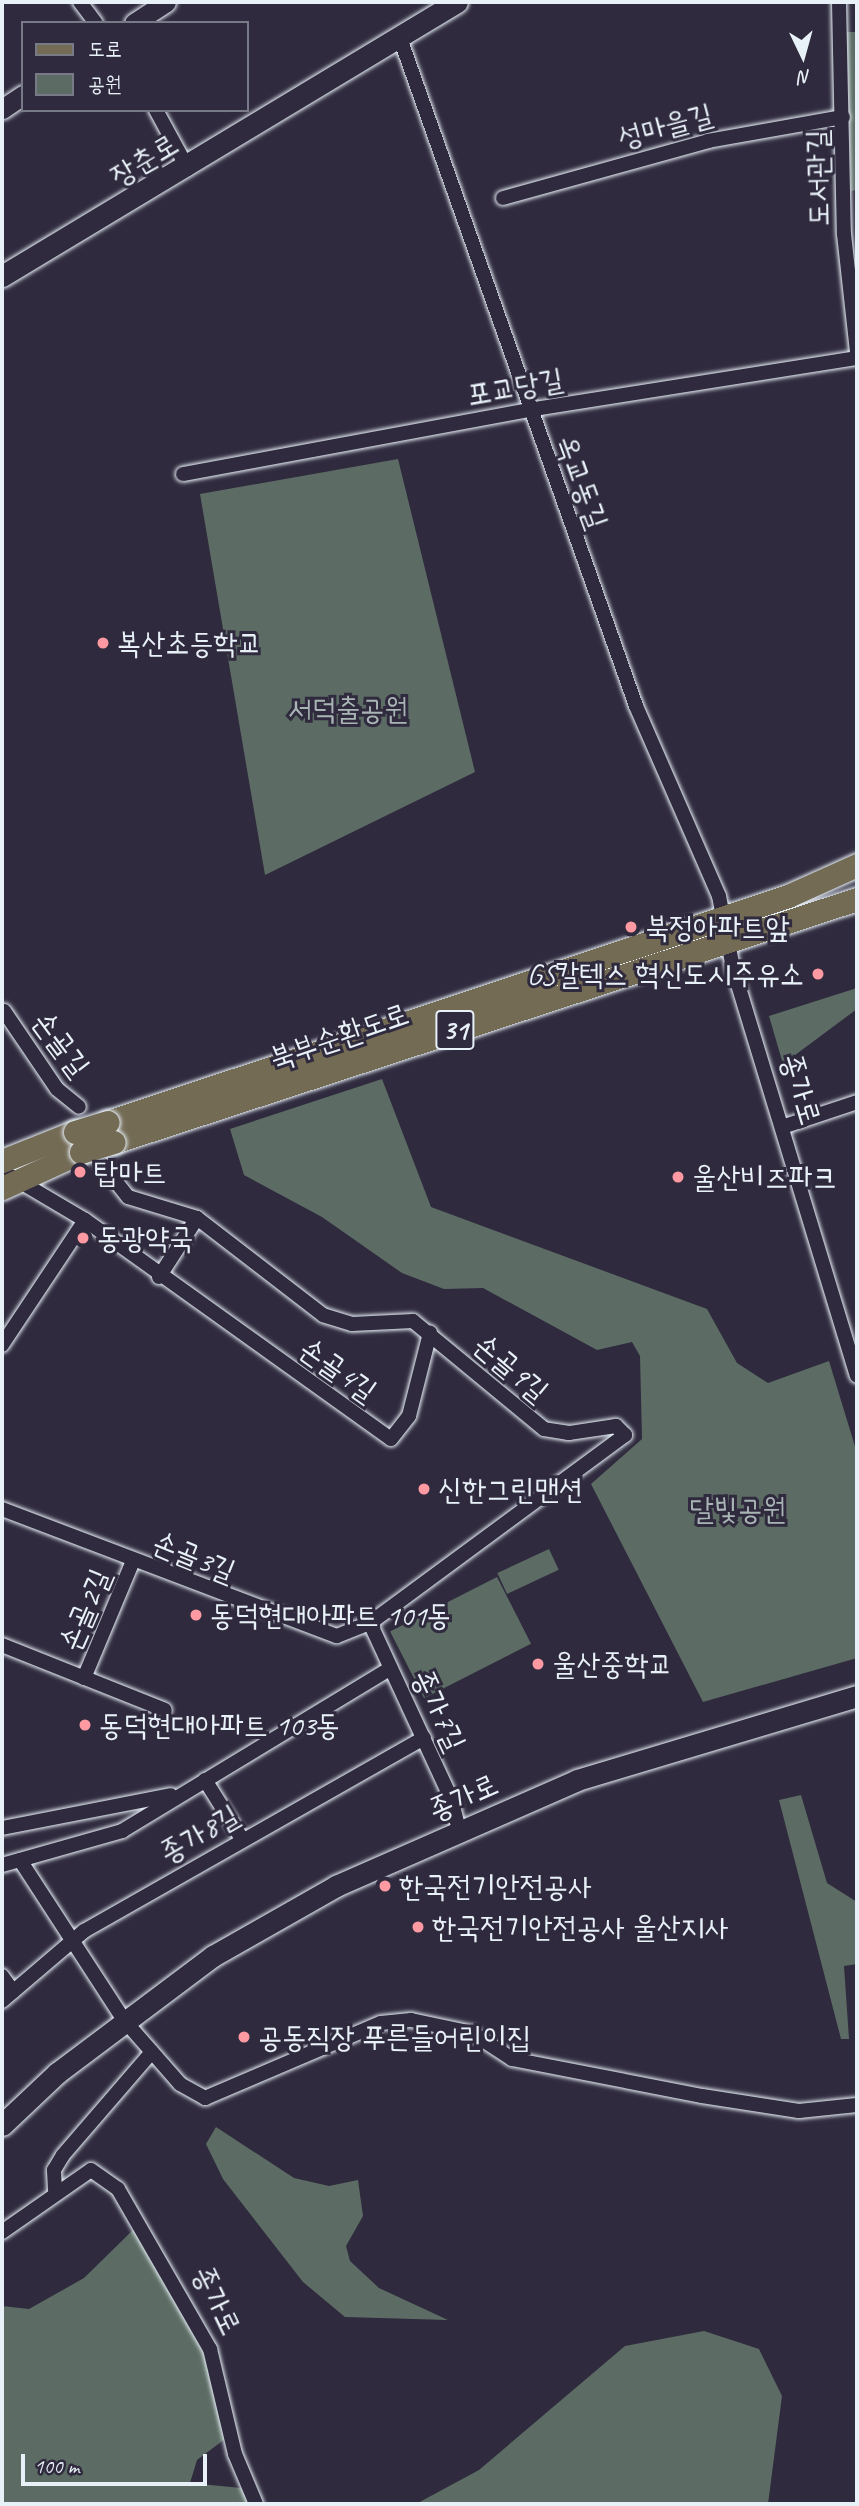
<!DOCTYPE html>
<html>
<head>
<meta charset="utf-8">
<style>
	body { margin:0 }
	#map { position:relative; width:859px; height:2506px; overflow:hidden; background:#2f2a3d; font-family:Caveat,"Poor Story",sans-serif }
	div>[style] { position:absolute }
	.green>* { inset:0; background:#5c6c64; transform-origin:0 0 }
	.roads { filter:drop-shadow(0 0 2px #e8f1f8) drop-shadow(0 0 2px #e8f1f8) }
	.minor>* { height:14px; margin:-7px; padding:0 7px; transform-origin:7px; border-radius:7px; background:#2f2a3d }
	.tertiary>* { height:19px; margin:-9.5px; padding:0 9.5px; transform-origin:9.5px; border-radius:9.5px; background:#2f2a3d }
	.secondary>* { height:21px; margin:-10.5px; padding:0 10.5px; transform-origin:10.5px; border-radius:10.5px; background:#2f2a3d }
	.primary>* { height:23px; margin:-11.5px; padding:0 11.5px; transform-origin:11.5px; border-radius:11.5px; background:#746b55 }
	.bridges { filter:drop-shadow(0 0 2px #e8f1f8) drop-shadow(0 0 2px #e8f1f8) }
	.primary-bridge>* { height:23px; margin:-11.5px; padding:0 11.5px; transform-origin:11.5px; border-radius:11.5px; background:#746b55 }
	.dots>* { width:19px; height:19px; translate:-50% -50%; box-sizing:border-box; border:4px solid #2f2a3d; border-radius:50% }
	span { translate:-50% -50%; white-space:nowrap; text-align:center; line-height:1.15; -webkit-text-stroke:6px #2f2a3d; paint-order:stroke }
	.shield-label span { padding:2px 5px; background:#2f2a3d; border:2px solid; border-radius:5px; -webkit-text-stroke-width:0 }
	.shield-label { font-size:28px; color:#e8f1f8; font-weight:700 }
	.street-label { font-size:30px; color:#e8f1f8 }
	.poi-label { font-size:30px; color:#e8f1f8 }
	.left { translate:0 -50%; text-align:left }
	.right { translate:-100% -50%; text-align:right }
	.park-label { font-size:30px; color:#a9b5b5 }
	.frame { position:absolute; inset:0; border:4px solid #e8f1f8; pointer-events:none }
	.legend { position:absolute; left:21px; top:21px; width:228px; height:91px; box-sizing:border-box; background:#2f2a3d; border:2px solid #797a88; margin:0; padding:9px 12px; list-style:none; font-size:21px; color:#e8f1f8 }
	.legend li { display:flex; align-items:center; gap:14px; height:35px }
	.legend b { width:35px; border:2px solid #797a88 }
	.north { position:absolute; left:768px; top:21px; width:70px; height:70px; -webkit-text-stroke:5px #2f2a3d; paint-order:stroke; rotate:175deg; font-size:19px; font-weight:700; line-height:28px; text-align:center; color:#e8f1f8 }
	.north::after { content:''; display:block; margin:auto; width:24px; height:32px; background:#e8f1f8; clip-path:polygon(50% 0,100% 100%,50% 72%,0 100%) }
	.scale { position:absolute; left:21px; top:2454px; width:186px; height:32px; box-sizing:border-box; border:4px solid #e8f1f8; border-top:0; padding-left:9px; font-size:21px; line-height:24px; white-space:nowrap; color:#e8f1f8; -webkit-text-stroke:5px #2f2a3d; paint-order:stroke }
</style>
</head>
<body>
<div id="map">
	<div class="green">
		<div style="clip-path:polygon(847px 32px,857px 32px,857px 190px,851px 191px)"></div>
		<div style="clip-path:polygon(398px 459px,475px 772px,265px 875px,200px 494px)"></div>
		<div style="clip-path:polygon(857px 988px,857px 1009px,783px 1064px,769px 1016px)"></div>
		<div style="clip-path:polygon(382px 1079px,431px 1207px,707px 1309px,737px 1363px,768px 1383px,829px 1361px,857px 1453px,857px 1658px,703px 1702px,591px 1484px,642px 1439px,640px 1356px,632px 1342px,597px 1350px,483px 1288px,444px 1289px,402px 1273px,322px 1217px,244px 1175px,230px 1129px)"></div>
		<div style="left:549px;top:1549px;width:23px;height:57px;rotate:65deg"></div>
		<div style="left:497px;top:1577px;width:75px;height:120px;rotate:63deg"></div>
		<div style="clip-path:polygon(801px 1795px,827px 1883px,857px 1902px,857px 1964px,844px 1966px,849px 2039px,841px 2039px,779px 1800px)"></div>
		<div style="clip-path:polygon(216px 2127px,294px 2178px,329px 2186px,358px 2180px,363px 2216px,346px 2246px,350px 2261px,379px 2288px,448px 2320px,345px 2317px,303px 2282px,223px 2179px,206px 2144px)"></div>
		<div style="clip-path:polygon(135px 2228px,206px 2358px,225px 2439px,197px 2460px,190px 2483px,241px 2488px,250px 2504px,2px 2504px,2px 2306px,29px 2309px,84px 2278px)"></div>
		<div style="clip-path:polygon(704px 2331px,759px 2349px,782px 2396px,768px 2504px,416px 2504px,479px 2470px,625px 2346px)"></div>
	</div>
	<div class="roads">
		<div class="minor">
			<div style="left:80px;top:2px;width:26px;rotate:53deg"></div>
			<div style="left:839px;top:2px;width:232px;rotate:88.8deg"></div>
			<div style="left:844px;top:234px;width:119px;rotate:83.7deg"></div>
			<div style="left:400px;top:38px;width:708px;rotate:70.54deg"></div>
			<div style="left:636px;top:706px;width:207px;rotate:66.4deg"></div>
			<div style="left:719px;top:896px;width:73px;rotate:79deg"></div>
			<div style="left:733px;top:968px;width:426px;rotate:73.1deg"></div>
			<div style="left:156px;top:110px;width:67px;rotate:61.5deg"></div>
			<div style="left:503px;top:198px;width:213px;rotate:-15.5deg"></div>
			<div style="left:708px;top:141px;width:137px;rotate:-10.1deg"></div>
			<div style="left:183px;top:474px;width:351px;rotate:-10.5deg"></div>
			<div style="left:528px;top:410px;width:333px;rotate:-9deg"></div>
			<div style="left:4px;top:1011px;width:94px;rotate:55.8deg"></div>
			<div style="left:57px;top:1089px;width:28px;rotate:39deg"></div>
			<div style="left:782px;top:1127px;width:79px;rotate:-18.4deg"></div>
			<div style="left:2px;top:1171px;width:96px;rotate:30.6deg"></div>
			<div style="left:85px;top:1220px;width:376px;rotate:35.6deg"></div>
			<div style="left:391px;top:1439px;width:29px;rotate:-52deg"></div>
			<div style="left:409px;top:1416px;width:86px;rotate:-75.8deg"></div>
			<div style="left:159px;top:1277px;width:70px;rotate:-57.2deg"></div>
			<div style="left:2px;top:1345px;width:150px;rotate:-56.4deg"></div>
			<div style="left:2px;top:1509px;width:358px;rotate:20.8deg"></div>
			<div style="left:337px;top:1636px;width:35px;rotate:-22deg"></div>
			<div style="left:370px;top:1623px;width:317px;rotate:-36.4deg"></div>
			<div style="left:625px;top:1435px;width:13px;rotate:-135deg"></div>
			<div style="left:616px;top:1426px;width:48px;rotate:171.5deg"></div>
			<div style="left:569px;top:1433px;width:25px;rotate:-171deg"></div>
			<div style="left:544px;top:1429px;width:170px;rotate:-140.5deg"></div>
			<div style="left:413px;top:1321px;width:61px;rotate:177.2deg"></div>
			<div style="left:352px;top:1324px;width:30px;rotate:-163deg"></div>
			<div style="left:323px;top:1315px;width:159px;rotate:-142.4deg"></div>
			<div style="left:197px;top:1218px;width:72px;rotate:-163.1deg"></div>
			<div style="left:128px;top:1197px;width:42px;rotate:-128.2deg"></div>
			<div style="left:370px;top:1623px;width:193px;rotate:65.2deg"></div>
			<div style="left:451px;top:1798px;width:34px;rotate:76deg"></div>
			<div style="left:2px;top:1645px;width:175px;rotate:21.7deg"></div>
			<div style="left:84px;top:1678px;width:127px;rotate:-67.3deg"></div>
			<div style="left:205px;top:1780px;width:70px;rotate:57.9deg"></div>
			<div style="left:2px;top:1828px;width:172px;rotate:-11deg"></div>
			<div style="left:20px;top:1860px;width:191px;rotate:57deg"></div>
			<div style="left:124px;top:2020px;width:85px;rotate:48.8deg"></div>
			<div style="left:180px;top:2084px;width:29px;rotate:29deg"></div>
			<div style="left:205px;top:2098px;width:191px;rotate:-23.1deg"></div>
			<div style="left:381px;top:2023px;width:30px;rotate:-6deg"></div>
			<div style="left:411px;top:2020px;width:62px;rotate:12deg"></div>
			<div style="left:472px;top:2033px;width:48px;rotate:33deg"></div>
			<div style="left:512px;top:2059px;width:194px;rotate:11deg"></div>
			<div style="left:702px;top:2096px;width:98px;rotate:8.8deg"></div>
			<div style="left:799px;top:2111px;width:58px;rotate:-5.9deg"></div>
			<div style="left:2px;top:1865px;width:125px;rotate:-15.8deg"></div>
			<div style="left:122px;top:1831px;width:313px;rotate:-31.2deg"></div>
			<div style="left:2px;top:1976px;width:19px;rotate:54deg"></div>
			<div style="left:2px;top:2001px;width:108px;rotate:-40.5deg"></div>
			<div style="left:84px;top:1931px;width:391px;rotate:-29.6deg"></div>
			<div style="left:55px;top:2190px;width:20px;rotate:-93deg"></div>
			<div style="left:54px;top:2170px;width:17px;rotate:-59deg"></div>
			<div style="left:63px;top:2155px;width:136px;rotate:-49.2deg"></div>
			<div style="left:2px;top:2232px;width:108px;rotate:-34.9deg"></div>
			<div style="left:91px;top:2170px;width:33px;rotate:35deg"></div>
			<div style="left:118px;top:2189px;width:185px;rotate:60.1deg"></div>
			<div style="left:210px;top:2349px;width:108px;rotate:76.6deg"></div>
			<div style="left:235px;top:2454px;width:54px;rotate:67.2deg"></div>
		</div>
		<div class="tertiary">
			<div style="left:134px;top:23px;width:38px;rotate:-33deg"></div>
			<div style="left:2px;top:109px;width:25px;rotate:-34deg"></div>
		</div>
		<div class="secondary">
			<div style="left:2px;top:276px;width:531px;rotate:-31.06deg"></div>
			<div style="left:2px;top:2125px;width:76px;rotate:-43.4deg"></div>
			<div style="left:57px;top:2073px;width:195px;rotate:-36.9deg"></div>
			<div style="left:213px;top:1956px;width:142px;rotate:-29.6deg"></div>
			<div style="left:336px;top:1886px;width:263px;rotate:-23.7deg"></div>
			<div style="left:577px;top:1780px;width:292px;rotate:-16.7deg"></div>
		</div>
		<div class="primary">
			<div style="left:108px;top:1122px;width:717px;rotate:-18.38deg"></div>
			<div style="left:788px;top:896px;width:76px;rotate:-24.2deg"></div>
			<div style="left:114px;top:1142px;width:782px;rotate:-18.11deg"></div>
			<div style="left:2px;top:1161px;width:79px;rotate:-21.7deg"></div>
			<div style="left:2px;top:1188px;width:87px;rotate:-24.5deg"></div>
		</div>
	</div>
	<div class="bridges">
		<div class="primary-bridge">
			<div style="left:75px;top:1132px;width:34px;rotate:-17deg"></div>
			<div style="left:81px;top:1152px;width:34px;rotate:-17deg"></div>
		</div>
	</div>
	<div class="dots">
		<div style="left:103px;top:643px;background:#ff9aa2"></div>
		<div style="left:631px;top:927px;background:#ff9aa2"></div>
		<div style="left:818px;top:974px;background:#ff9aa2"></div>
		<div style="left:80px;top:1172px;background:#ff9aa2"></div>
		<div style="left:678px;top:1177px;background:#ff9aa2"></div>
		<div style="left:83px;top:1238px;background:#ff9aa2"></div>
		<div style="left:424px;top:1489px;background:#ff9aa2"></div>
		<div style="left:196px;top:1615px;background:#ff9aa2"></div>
		<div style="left:538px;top:1664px;background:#ff9aa2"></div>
		<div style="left:85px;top:1725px;background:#ff9aa2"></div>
		<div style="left:385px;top:1886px;background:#ff9aa2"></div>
		<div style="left:418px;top:1927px;background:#ff9aa2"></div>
		<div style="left:244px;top:2037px;background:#ff9aa2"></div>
	</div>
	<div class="shield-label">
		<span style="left:455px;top:1030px">31</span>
	</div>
	<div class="street-label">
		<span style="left:665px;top:126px;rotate:-15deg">성마을길</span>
		<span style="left:144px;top:160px;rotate:-31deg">장춘로</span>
		<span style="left:818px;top:178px;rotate:-91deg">도서관길</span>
		<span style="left:515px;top:387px;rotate:-10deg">포교당길</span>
		<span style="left:582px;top:482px;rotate:70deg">옥교동길</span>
		<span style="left:339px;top:1036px;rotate:-19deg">북부순환도로</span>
		<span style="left:61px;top:1044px;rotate:53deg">손골길</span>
		<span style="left:801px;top:1089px;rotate:73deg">종가로</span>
		<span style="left:511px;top:1368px;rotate:40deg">손골9길</span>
		<span style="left:338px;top:1370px;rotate:35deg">손골4길</span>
		<span style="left:194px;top:1557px;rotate:22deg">손골3길</span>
		<span style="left:85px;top:1610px;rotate:-67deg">손골2길</span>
		<span style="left:439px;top:1710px;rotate:65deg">종가7길</span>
		<span style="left:463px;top:1797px;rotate:-24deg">종가로</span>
		<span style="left:199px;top:1834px;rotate:-30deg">종가8길</span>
		<span style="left:217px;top:2300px;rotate:64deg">종가로</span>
	</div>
	<div class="poi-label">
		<span class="left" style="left:117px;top:643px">복산초등학교</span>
		<span class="left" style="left:645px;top:927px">북정아파트앞</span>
		<span class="right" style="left:804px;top:974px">GS칼텍스 혁신도시주유소</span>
		<span class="left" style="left:94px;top:1172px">탑마트</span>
		<span class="left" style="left:692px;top:1177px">울산비즈파크</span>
		<span class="left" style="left:97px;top:1238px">동광약국</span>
		<span class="left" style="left:438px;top:1489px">신한그린맨션</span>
		<span class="left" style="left:210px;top:1615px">동덕현대아파트 101동</span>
		<span class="left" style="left:552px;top:1664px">울산중학교</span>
		<span class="left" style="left:99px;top:1725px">동덕현대아파트 103동</span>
		<span class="left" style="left:399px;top:1886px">한국전기안전공사</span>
		<span class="left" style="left:432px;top:1927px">한국전기안전공사 울산지사</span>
		<span class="left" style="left:258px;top:2037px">공동직장 푸른들어린이집</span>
	</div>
	<div class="park-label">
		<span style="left:348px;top:709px">서덕출공원</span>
		<span style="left:738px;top:1509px">달빛공원</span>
	</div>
	<div class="frame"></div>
	<ul class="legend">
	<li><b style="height:9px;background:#746b55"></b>도로</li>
	<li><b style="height:19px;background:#5c6c64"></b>공원</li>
	</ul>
	<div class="north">N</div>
	<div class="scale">100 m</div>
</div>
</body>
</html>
